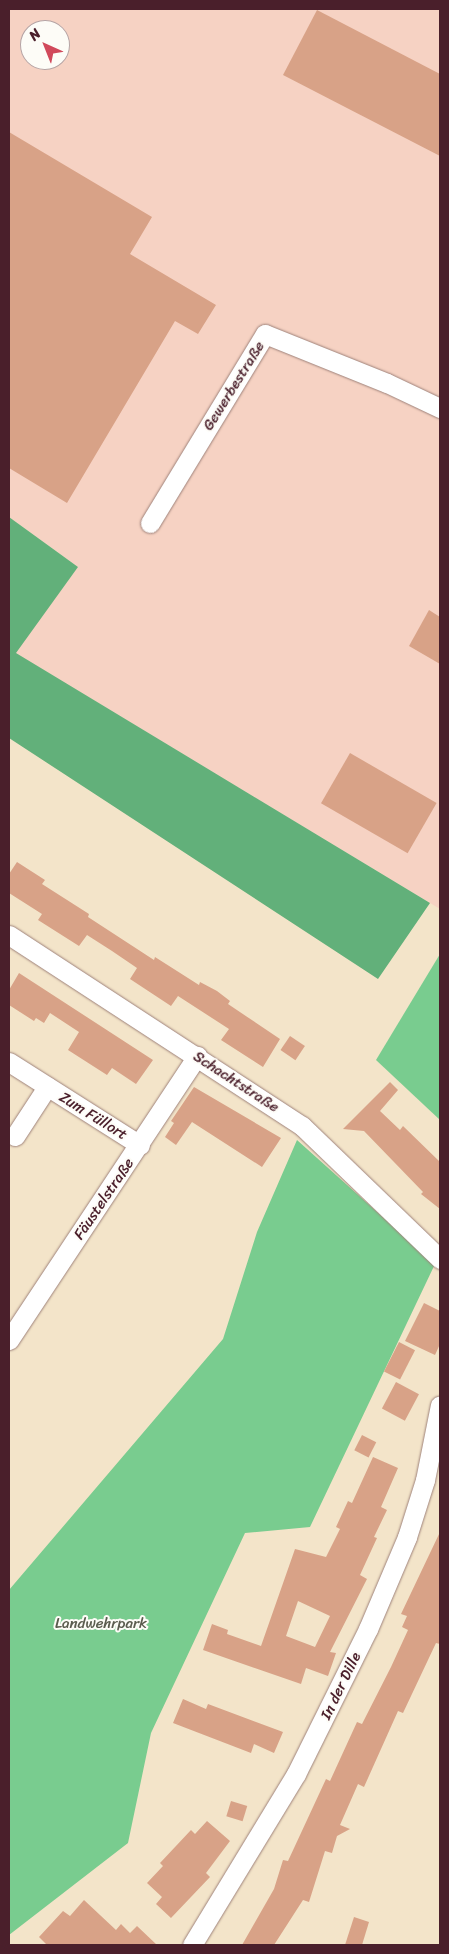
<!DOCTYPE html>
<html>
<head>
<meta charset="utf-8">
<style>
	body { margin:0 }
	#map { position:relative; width:449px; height:1954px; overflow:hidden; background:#f3e4c9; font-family:Sriracha,sans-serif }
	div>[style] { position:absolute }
	.built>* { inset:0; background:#f6d2c3 }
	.green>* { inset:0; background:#79cc8f }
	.forest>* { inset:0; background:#62b07a }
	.building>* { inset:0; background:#d8a287; transform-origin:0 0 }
	.roads { filter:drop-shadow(0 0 1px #9e827a) drop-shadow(0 0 1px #9e827a) }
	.street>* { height:19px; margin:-9.5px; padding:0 9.5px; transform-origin:9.5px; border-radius:9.5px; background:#fff }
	span { translate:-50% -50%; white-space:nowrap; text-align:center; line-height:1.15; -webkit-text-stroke:4px #fdfcf7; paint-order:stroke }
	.street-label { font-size:15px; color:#4a1f2b }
	.park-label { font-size:15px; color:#5a5c4e }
	.frame { position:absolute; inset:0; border:10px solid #4a1f2b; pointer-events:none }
	.north { position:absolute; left:20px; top:20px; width:50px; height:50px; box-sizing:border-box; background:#fdfcf7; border:1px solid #b5a4a5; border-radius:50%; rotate:316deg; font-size:14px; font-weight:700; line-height:20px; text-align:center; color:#4a1f2b }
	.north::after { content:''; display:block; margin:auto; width:18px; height:22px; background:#d1495b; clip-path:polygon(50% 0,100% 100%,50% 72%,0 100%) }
</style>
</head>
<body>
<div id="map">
	<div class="built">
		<div style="clip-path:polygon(evenodd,10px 9px,440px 9px,440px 909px,15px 653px,78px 567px,9px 517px,10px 9px,30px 30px,60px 30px,60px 60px,30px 60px,30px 30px)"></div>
	</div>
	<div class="green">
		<div style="clip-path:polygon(440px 954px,440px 1120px,376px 1060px)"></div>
		<div style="clip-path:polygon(297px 1140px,435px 1264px,310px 1527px,245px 1533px,151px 1733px,128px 1843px,9px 1935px,9px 1590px,223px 1339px,257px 1232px)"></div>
	</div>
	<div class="forest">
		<div style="clip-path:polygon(9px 517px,78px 567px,16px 653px,430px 903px,378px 979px,9px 738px)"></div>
	</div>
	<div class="building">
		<div style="clip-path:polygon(317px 10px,440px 74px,440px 156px,283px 75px)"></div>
		<div style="clip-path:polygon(9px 132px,152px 217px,130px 254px,216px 305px,198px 334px,175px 321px,67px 503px,9px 468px)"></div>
		<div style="clip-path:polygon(429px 610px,440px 617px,440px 664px,409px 646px)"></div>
		<div style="left:350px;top:753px;width:100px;height:58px;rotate:30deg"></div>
		<div style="clip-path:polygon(17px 862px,45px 880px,42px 884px,89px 914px,88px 917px,154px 960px,155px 957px,199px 985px,200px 982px,217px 991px,230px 1001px,228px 1004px,280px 1039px,263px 1067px,221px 1040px,229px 1029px,178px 996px,171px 1006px,130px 979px,137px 968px,112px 951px,87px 935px,79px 946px,38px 920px,42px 914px,9px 893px,9px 874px)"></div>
		<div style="clip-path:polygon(19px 973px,153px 1060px,136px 1084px,112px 1068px,107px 1075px,68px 1050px,79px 1032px,50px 1013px,44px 1023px,36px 1018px,34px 1021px,9px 1005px,9px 990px)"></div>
		<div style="left:290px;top:1036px;width:18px;height:17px;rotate:34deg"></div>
		<div style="clip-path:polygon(390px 1082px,398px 1090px,380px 1111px,400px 1130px,403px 1126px,440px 1162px,440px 1209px,421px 1194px,423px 1192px,364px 1131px,343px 1129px)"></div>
		<div style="clip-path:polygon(194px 1087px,281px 1138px,262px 1167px,192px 1122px,176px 1145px,165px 1137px,174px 1123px,171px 1121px)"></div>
		<div style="clip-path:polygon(424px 1303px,440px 1311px,440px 1344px,435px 1355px,405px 1341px)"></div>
		<div style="left:399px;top:1342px;width:18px;height:33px;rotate:27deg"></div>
		<div style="left:396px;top:1382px;width:26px;height:30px;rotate:28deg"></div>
		<div style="left:362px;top:1435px;width:16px;height:17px;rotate:27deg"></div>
		<div style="clip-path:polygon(evenodd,373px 1457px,398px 1468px,381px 1507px,387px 1510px,374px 1537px,377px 1538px,360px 1575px,367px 1579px,330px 1652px,336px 1653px,328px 1676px,306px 1668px,301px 1684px,203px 1650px,212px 1624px,228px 1630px,227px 1634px,261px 1646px,295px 1549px,326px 1557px,340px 1529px,336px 1527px,348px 1501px,352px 1503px,373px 1457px,298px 1601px,330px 1616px,315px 1647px,286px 1636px,298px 1601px)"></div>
		<div style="clip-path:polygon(440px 1532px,440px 1644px,436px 1643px,403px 1713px,398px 1711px,364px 1787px,358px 1784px,340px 1825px,350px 1829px,337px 1836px,332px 1853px,325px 1851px,309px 1902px,303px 1900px,274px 1945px,242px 1945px,274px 1889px,283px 1860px,288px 1861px,326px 1779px,330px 1781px,357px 1722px,362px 1724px,391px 1667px,408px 1630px,402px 1627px,407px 1616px,401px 1614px)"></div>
		<div style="clip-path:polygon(183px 1699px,206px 1709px,208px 1704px,283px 1732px,274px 1753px,254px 1744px,251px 1753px,173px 1723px)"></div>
		<div style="left:231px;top:1801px;width:17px;height:16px;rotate:17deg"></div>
		<div style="clip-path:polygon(207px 1821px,230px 1841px,206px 1873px,210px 1877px,171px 1918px,156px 1904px,162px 1897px,147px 1883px,163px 1866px,160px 1863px,191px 1830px,195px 1834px)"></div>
		<div style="clip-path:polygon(84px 1900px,116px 1930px,121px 1924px,130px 1933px,137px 1926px,157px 1945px,47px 1945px,39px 1937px,63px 1911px,70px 1916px)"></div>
		<div style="clip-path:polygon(354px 1917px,369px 1922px,362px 1945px,345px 1945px)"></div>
	</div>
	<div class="roads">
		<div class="street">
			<div style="left:150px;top:523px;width:221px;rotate:-58.7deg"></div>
			<div style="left:265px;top:334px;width:131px;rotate:21.9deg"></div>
			<div style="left:387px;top:383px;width:59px;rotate:25.3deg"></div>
			<div style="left:9px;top:935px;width:350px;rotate:33.1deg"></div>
			<div style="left:302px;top:1126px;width:192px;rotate:43.9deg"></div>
			<div style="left:9px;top:1062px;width:155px;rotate:32.4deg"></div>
			<div style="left:15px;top:1136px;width:59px;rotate:-56.9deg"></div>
			<div style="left:9px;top:1340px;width:341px;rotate:-56.5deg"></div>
			<div style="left:192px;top:1945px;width:200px;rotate:-58.7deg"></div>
			<div style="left:296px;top:1774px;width:162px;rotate:-63.6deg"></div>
			<div style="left:368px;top:1629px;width:100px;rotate:-67deg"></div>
			<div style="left:407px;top:1537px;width:60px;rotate:-72.5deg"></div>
			<div style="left:425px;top:1480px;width:76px;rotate:-78.7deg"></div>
		</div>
	</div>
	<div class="street-label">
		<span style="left:234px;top:386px;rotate:-58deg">Gewerbestraße</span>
		<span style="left:236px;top:1082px;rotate:33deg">Schachtstraße</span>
		<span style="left:93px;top:1116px;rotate:32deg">Zum Füllort</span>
		<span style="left:104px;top:1199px;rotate:-56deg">Fäustelstraße</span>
		<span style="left:341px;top:1686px;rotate:-64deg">In der Dille</span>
	</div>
	<div class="park-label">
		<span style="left:101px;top:1624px">Landwehrpark</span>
	</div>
	<div class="frame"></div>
	<div class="north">N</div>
</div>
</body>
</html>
